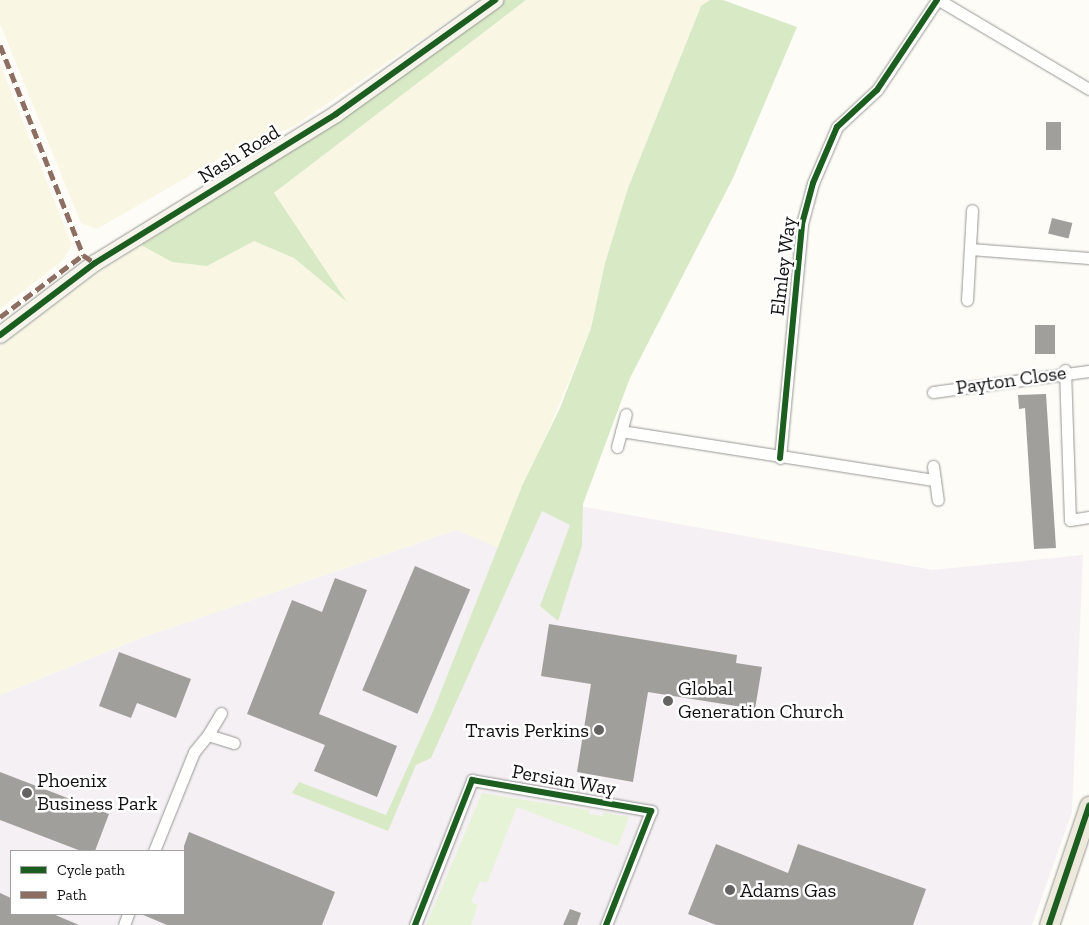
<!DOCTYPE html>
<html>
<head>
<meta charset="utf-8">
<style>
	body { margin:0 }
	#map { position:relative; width:1089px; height:925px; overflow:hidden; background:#fdfcf7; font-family:"Zilla Slab",serif }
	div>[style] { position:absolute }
	.industrial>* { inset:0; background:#f5f0f3 }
	.farmland>* { inset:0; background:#f9f7e4 }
	.green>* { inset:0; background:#e7f3d7 }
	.forest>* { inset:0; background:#d8eac5 }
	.building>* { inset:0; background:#a19f9c; transform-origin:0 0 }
	.roads { filter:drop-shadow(0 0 1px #979795) drop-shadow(0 0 1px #979795) }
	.street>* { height:11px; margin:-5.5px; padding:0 5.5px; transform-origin:5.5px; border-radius:5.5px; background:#fffffe }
	.secondary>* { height:16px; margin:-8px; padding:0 8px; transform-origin:8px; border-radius:8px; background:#f6f4eb }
	.primary>* { height:19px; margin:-9.5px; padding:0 9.5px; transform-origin:9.5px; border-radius:9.5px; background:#ede9dc }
	.quiet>* { height:5px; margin-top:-2.5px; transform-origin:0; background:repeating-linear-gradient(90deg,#8d6e63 0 10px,transparent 0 15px) }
	.cycleway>* { height:6px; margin:-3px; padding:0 3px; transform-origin:3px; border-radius:3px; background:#1b5e20 }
	.dots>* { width:14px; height:14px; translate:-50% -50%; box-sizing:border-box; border:2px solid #fff; border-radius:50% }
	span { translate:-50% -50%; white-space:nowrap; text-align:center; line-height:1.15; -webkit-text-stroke:5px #fff; paint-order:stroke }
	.street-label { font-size:20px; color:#111 }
	.poi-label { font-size:20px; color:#111 }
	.left { translate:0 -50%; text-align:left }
	.right { translate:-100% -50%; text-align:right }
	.legend { position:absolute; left:10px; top:850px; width:175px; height:65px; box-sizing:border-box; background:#fff; border:1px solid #a0a0a0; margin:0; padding:6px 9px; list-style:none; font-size:15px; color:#111 }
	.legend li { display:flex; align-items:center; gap:10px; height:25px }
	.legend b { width:25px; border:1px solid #a0a0a0 }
</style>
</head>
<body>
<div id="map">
	<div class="industrial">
		<div style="clip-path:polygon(evenodd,536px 498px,932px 570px,1083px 555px,1072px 812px,1032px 925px,0 925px,0 695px,138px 639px,456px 530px,536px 498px,11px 851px,184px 851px,184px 914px,11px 914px,11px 851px)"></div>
	</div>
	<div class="farmland">
		<div style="clip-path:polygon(0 0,479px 0,293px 127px,241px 146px,97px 229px,81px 223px,0 24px)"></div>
		<div style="clip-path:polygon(526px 0,710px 0,701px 6px,628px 188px,605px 263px,591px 328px,499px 548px,456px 530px,138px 639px,0 695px,0 346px,97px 273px,228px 191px,343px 298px,274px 193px)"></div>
		<div style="clip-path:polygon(0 64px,72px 245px,62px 261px,0 309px)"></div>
	</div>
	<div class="green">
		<div style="clip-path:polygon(482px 793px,589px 810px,589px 814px,603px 816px,603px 812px,629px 817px,618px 846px,517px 807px,487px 883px,480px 881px,471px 902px,478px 905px,471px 925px,426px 925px)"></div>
	</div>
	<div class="forest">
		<div style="clip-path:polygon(503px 0,526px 0,274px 193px,347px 302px,294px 258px,254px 241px,207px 266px,172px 262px,141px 245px,349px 115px)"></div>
		<div style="clip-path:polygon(710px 0,723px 0,797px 27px,733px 178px,630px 378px,583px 504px,582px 546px,558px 621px,540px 606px,570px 525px,542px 511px,431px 758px,416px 765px,388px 831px,292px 793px,299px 782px,386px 815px,434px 709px,522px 486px,560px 408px,591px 328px,605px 263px,628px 188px,701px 6px)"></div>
	</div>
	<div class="building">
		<div style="left:1046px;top:122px;width:15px;height:28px"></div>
		<div style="left:1052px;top:218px;width:21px;height:16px;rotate:14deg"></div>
		<div style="left:1035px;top:325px;width:20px;height:29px"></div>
		<div style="clip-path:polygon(1046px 394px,1056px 548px,1034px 549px,1025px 408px,1019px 409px,1018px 395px)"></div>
		<div style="left:415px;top:566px;width:60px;height:135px;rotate:23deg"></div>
		<div style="clip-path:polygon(335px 578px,367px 590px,319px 714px,397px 746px,377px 797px,314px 771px,325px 745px,247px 714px,292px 600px,322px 612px)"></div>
		<div style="clip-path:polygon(549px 624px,737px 655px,736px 663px,762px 667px,755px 709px,648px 692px,633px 782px,577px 772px,591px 684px,541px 676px)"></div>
		<div style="clip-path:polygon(119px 652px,191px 679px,176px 718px,137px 703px,131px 718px,99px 706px)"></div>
		<div style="clip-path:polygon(0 772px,109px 814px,95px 851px,81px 851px,0 820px)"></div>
		<div style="clip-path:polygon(189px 832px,335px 892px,322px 925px,167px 925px,141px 914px,184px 914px,184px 846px)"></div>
		<div style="clip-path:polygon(716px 844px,788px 873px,798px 844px,926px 889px,913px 925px,716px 925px,688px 914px)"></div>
		<div style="clip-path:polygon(0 893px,11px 898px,11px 914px,53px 914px,79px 925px,0 925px)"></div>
		<div style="clip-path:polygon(570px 909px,581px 913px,577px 925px,563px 925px)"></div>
	</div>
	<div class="roads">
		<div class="street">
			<div style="left:939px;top:0;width:174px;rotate:30.7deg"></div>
			<div style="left:970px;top:249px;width:119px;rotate:4.3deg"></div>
			<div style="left:967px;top:300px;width:90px;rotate:-86.8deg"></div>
			<div style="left:1065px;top:370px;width:150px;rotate:88.1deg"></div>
			<div style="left:1070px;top:520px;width:19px;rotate:-9deg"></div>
			<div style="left:933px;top:392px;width:157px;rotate:-7.7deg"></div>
			<div style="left:621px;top:431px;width:318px;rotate:8.9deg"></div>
			<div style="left:617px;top:447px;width:34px;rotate:-75deg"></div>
			<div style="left:780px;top:458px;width:235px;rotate:-84.6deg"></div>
			<div style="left:802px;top:224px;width:42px;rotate:-75deg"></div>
			<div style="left:813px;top:183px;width:61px;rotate:-66.8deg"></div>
			<div style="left:837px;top:127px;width:54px;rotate:-42.8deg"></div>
			<div style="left:877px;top:90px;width:108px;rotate:-56.3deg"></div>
			<div style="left:933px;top:466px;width:34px;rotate:82deg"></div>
			<div style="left:221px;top:713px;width:26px;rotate:121deg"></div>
			<div style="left:208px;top:735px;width:27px;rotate:17deg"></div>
			<div style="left:154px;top:851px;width:107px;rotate:-68deg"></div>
			<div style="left:194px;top:752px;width:22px;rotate:-51deg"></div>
			<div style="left:124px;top:925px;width:12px;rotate:-70deg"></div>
			<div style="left:415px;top:925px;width:156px;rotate:-68.5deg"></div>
			<div style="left:472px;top:780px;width:182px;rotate:9.8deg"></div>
			<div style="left:651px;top:811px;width:123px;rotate:111.5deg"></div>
		</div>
		<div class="secondary">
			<div style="left:0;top:335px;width:119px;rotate:-37.2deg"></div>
			<div style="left:95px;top:263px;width:283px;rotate:-31.7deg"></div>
			<div style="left:336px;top:114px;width:196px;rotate:-35.6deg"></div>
		</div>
		<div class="primary">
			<div style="left:1049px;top:925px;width:126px;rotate:-71.4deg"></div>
		</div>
	</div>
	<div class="quiet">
		<div style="left:0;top:45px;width:226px;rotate:68.4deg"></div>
		<div style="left:83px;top:255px;width:14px;rotate:34deg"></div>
		<div style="left:0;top:317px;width:104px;rotate:-36.8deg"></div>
	</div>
	<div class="cycleway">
		<div style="left:0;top:335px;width:119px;rotate:-37.2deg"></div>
		<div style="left:95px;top:263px;width:283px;rotate:-31.7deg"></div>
		<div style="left:336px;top:114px;width:196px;rotate:-35.6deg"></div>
		<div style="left:780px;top:458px;width:235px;rotate:-84.6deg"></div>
		<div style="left:802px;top:224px;width:42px;rotate:-75deg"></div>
		<div style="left:813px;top:183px;width:61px;rotate:-66.8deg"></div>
		<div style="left:837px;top:127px;width:54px;rotate:-42.8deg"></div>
		<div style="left:877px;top:90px;width:108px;rotate:-56.3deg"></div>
		<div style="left:415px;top:925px;width:156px;rotate:-68.5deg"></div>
		<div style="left:472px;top:780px;width:182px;rotate:9.8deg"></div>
		<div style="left:651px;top:811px;width:123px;rotate:111.5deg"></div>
		<div style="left:1049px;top:925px;width:126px;rotate:-71.4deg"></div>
	</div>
	<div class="dots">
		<div style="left:668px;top:701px;background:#646362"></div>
		<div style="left:599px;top:730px;background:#646362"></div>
		<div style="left:27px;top:793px;background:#646362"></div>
		<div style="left:730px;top:890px;background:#646362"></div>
	</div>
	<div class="street-label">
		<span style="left:239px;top:154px;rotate:-32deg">Nash Road</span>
		<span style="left:783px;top:266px;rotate:-83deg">Elmley Way</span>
		<span style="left:1011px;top:380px;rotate:-8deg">Payton Close</span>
		<span style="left:564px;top:780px;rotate:10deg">Persian Way</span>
	</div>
	<div class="poi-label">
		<span class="left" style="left:678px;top:700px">Global<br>Generation Church</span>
		<span class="right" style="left:589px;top:730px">Travis Perkins</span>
		<span class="left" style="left:37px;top:792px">Phoenix<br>Business Park</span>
		<span class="left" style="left:740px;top:890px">Adams Gas</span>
	</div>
	<ul class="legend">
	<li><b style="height:6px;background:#1b5e20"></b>Cycle path</li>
	<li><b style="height:6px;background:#8d6e63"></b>Path</li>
	</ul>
</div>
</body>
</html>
